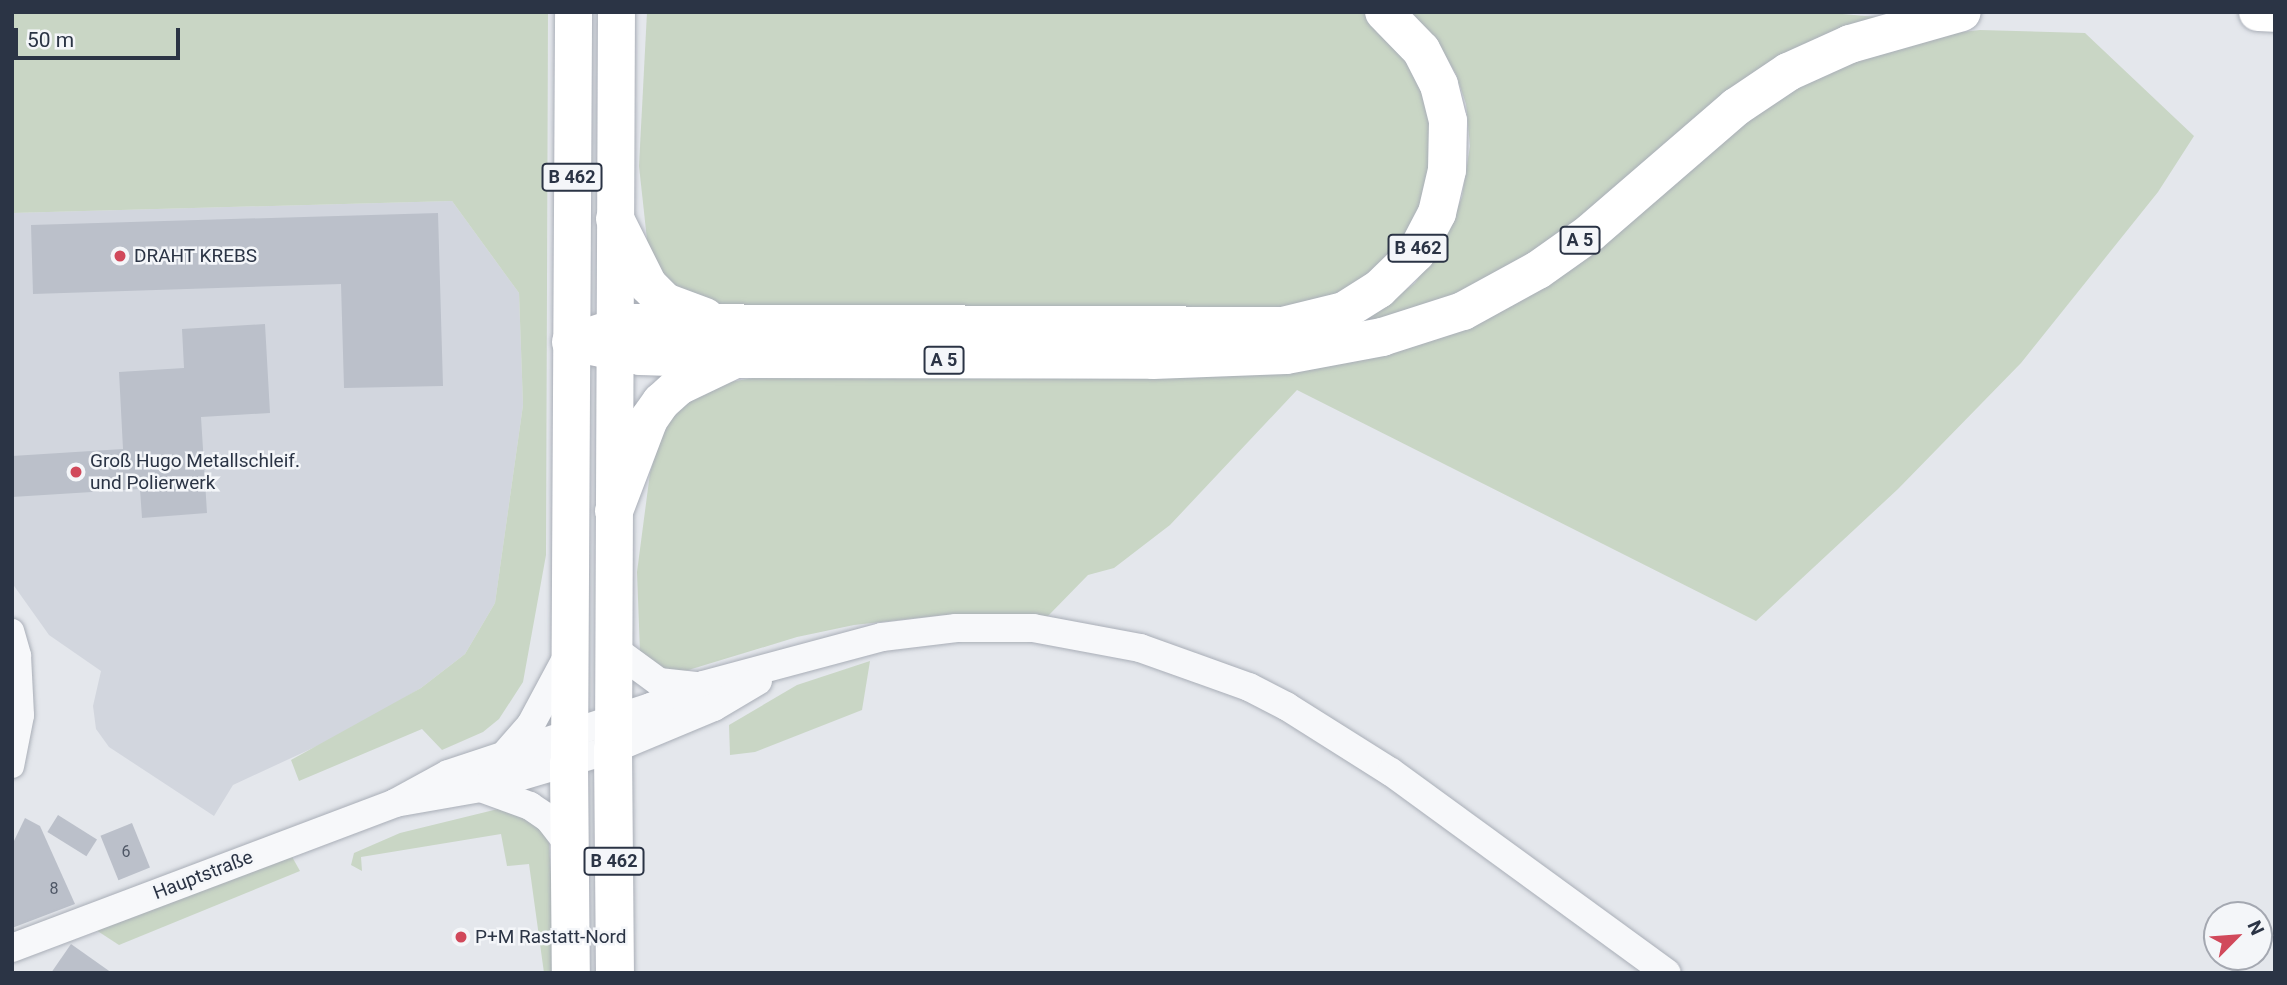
<!DOCTYPE html>
<html>
<head>
<meta charset="utf-8">
<style>
	body { margin:0 }
	#map { position:relative; width:2287px; height:985px; overflow:hidden; background:#e4e7ec; font-family:Roboto,sans-serif }
	div>[style] { position:absolute }
	.built>* { inset:0; background:#d2d6de }
	.green>* { inset:0; background:#c9d6c5 }
	.building>* { inset:0; background:#bbc0ca; transform-origin:0 0 }
	.roads { filter:drop-shadow(0 0 2px #a9aeb7) drop-shadow(0 0 2px #a9aeb7) }
	.minor>* { height:23px; margin:-11.5px; padding:0 11.5px; transform-origin:11.5px; border-radius:11.5px; background:#f7f8fa }
	.tertiary>* { height:28px; margin:-14px; padding:0 14px; transform-origin:14px; border-radius:14px; background:#f7f8fa }
	.primary>* { height:37px; margin:-18.5px; padding:0 18.5px; transform-origin:18.5px; border-radius:18.5px; background:#fff }
	.trunk>* { height:38px; margin:-19px; padding:0 19px; transform-origin:19px; border-radius:19px; background:#fff }
	.motorway>* { height:38px; margin:-19px; padding:0 19px; transform-origin:19px; border-radius:19px; background:#fff }
	.dots>* { width:19px; height:19px; translate:-50% -50%; box-sizing:border-box; border:4px solid #f4f6f9; border-radius:50% }
	span { translate:-50% -50%; white-space:nowrap; text-align:center; line-height:1.15; -webkit-text-stroke:5px #f4f6f9; paint-order:stroke }
	.number-label { font-size:16px; color:#4f5766 }
	.number-label span { -webkit-text-stroke-width:0 }
	.shield-label span { padding:2px 5px; background:#f4f6f9; border:2px solid; border-radius:5px; -webkit-text-stroke-width:0 }
	.shield-label { font-size:18px; color:#2b3445; font-weight:700 }
	.poi-label { font-size:19px; color:#2b3445 }
	.left { translate:0 -50%; text-align:left }
	.street-label { font-size:19px; color:#2b3445 }
	.frame { position:absolute; inset:0; border:14px solid #2b3445; pointer-events:none }
	.north { position:absolute; left:2203px; top:901px; width:70px; height:70px; box-sizing:border-box; background:#f4f6f9; border:2px solid #a4a8b1; border-radius:50%; rotate:65deg; font-size:19px; font-weight:700; line-height:28px; text-align:center; color:#2b3445 }
	.north::after { content:''; display:block; margin:auto; width:24px; height:32px; background:#d1495b; clip-path:polygon(50% 0,100% 100%,50% 72%,0 100%) }
	.scale { position:absolute; left:14px; top:28px; width:166px; height:32px; box-sizing:border-box; border:4px solid #2b3445; border-top:0; padding-left:9px; font-size:21px; line-height:24px; white-space:nowrap; color:#2b3445; -webkit-text-stroke:5px #f4f6f9; paint-order:stroke }
</style>
</head>
<body>
<div id="map">
	<div class="built">
		<div style="clip-path:polygon(452px 201px,519px 293px,523px 405px,495px 603px,465px 654px,421px 688px,343px 734px,233px 785px,214px 816px,109px 747px,96px 729px,93px 706px,101px 671px,49px 635px,12px 583px,12px 213px)"></div>
	</div>
	<div class="green">
		<div style="clip-path:polygon(12px 12px,548px 12px,546px 555px,523px 682px,499px 719px,483px 732px,442px 750px,422px 729px,299px 781px,291px 760px,421px 688px,465px 654px,495px 603px,523px 405px,519px 293px,452px 201px,12px 213px)"></div>
		<div style="clip-path:polygon(647px 12px,1366px 12px,1390px 29px,1436px 111px,1434px 180px,1388px 271px,1319px 307px,714px 306px,682px 297px,649px 258px,639px 166px)"></div>
		<div style="clip-path:polygon(1411px 12px,1819px 12px,1889px 18px,1466px 295px,1360px 324px,1415px 283px,1445px 238px,1462px 197px,1470px 146px,1466px 104px,1456px 74px,1435px 38px)"></div>
		<div style="clip-path:polygon(1980px 30px,2085px 33px,2194px 136px,2158px 192px,2021px 363px,1898px 489px,1756px 621px,1297px 390px,1170px 525px,1114px 568px,1088px 575px,1047px 617px,944px 615px,854px 625px,797px 637px,672px 675px,640px 652px,637px 572px,650px 473px,659px 443px,671px 419px,695px 397px,724px 383px,753px 378px,1192px 378px,1385px 350px,1755px 108px,1900px 39px)"></div>
		<div style="clip-path:polygon(870px 661px,862px 710px,755px 752px,730px 755px,729px 725px,797px 685px)"></div>
		<div style="clip-path:polygon(498px 809px,518px 810px,537px 821px,549px 843px,557px 973px,544px 973px,529px 864px,507px 866px,501px 834px,361px 857px,362px 871px,351px 865px,354px 853px,400px 833px)"></div>
		<div style="clip-path:polygon(291px 855px,300px 871px,119px 945px,96px 930px)"></div>
	</div>
	<div class="building">
		<div style="clip-path:polygon(438px 213px,443px 386px,344px 388px,341px 284px,33px 294px,31px 225px)"></div>
		<div style="clip-path:polygon(265px 324px,270px 413px,201px 417px,207px 513px,142px 518px,140px 489px,12px 497px,12px 456px,123px 449px,119px 372px,184px 368px,182px 329px)"></div>
		<div style="left:58px;top:815px;width:46px;height:20px;rotate:32deg"></div>
		<div style="clip-path:polygon(25px 818px,40px 826px,75px 904px,12px 928px,12px 845px)"></div>
		<div style="left:132px;top:823px;width:48px;height:34px;rotate:68deg"></div>
		<div style="clip-path:polygon(71px 944px,112px 973px,51px 973px)"></div>
	</div>
	<div class="roads">
		<div class="minor">
			<div style="left:12px;top:630px;width:26px;rotate:74deg"></div>
			<div style="left:19px;top:655px;width:60px;rotate:87.1deg"></div>
			<div style="left:22px;top:715px;width:52px;rotate:101.1deg"></div>
		</div>
		<div class="tertiary">
			<div style="left:614px;top:649px;width:56px;rotate:36.3deg"></div>
			<div style="left:659px;top:682px;width:37px;rotate:6deg"></div>
			<div style="left:507px;top:752px;width:35px;rotate:-49deg"></div>
			<div style="left:530px;top:726px;width:81px;rotate:-61.8deg"></div>
			<div style="left:481px;top:788px;width:52px;rotate:20.2deg"></div>
			<div style="left:530px;top:806px;width:22px;rotate:34deg"></div>
			<div style="left:548px;top:818px;width:36px;rotate:52deg"></div>
			<div style="left:395px;top:803px;width:60px;rotate:-28.7deg"></div>
			<div style="left:448px;top:774px;width:214px;rotate:-18.3deg"></div>
			<div style="left:651px;top:707px;width:56px;rotate:-22.9deg"></div>
			<div style="left:703px;top:685px;width:185px;rotate:-15deg"></div>
			<div style="left:882px;top:637px;width:75px;rotate:-6.9deg"></div>
			<div style="left:956px;top:628px;width:77px"></div>
			<div style="left:1033px;top:628px;width:109px;rotate:10.6deg"></div>
			<div style="left:1140px;top:648px;width:116px;rotate:19.7deg"></div>
			<div style="left:1249px;top:687px;width:42px;rotate:27.2deg"></div>
			<div style="left:1286px;top:706px;width:124px;rotate:32.2deg"></div>
			<div style="left:1391px;top:772px;width:341px;rotate:36.1deg"></div>
			<div style="left:12px;top:948px;width:410px;rotate:-20.7deg"></div>
			<div style="left:395px;top:803px;width:87px;rotate:-9.9deg"></div>
			<div style="left:481px;top:788px;width:138px;rotate:-16.5deg"></div>
			<div style="left:613px;top:749px;width:109px;rotate:-22.6deg"></div>
			<div style="left:714px;top:707px;width:51px;rotate:-30.6deg"></div>
		</div>
		<div class="primary">
			<div style="left:613px;top:749px;width:737px;rotate:-89.77deg"></div>
			<div style="left:569px;top:763px;width:751px;rotate:-89.69deg"></div>
		</div>
		<div class="trunk">
			<div style="left:613px;top:749px;width:224px;rotate:89.5deg"></div>
			<div style="left:569px;top:763px;width:210px;rotate:89.5deg"></div>
		</div>
		<div class="motorway">
			<div style="left:2258px;top:12px;width:17px;rotate:3deg"></div>
			<div style="left:615px;top:219px;width:74px;rotate:63.4deg"></div>
			<div style="left:648px;top:285px;width:24px;rotate:45deg"></div>
			<div style="left:665px;top:302px;width:43px;rotate:20.6deg"></div>
			<div style="left:575px;top:341px;width:60px;rotate:-17.5deg"></div>
			<div style="left:632px;top:323px;width:651px;rotate:0.26deg"></div>
			<div style="left:1283px;top:326px;width:63px;rotate:-13.8deg"></div>
			<div style="left:1344px;top:311px;width:41px;rotate:-32.2deg"></div>
			<div style="left:1379px;top:289px;width:52px;rotate:-44.2deg"></div>
			<div style="left:1416px;top:253px;width:45px;rotate:-62.3deg"></div>
			<div style="left:1437px;top:213px;width:44px;rotate:-76.9deg"></div>
			<div style="left:1447px;top:170px;width:49px;rotate:-88.8deg"></div>
			<div style="left:1448px;top:121px;width:37px;rotate:-104deg"></div>
			<div style="left:1439px;top:85px;width:39px;rotate:-117deg"></div>
			<div style="left:1421px;top:50px;width:53px;rotate:-134.2deg"></div>
			<div style="left:571px;top:342px;width:70px;rotate:11.5deg"></div>
			<div style="left:640px;top:356px;width:95px;rotate:1.8deg"></div>
			<div style="left:735px;top:359px;width:418px;rotate:0.1deg"></div>
			<div style="left:1153px;top:360px;width:133px;rotate:-2.2deg"></div>
			<div style="left:1286px;top:355px;width:98px;rotate:-10.6deg"></div>
			<div style="left:1382px;top:337px;width:85px;rotate:-17.8deg"></div>
			<div style="left:1463px;top:311px;width:85px;rotate:-28.7deg"></div>
			<div style="left:1538px;top:270px;width:64px;rotate:-35.4deg"></div>
			<div style="left:1590px;top:233px;width:193px;rotate:-40.8deg"></div>
			<div style="left:1736px;top:107px;width:63px;rotate:-33.9deg"></div>
			<div style="left:1788px;top:72px;width:68px;rotate:-24.3deg"></div>
			<div style="left:1850px;top:44px;width:116px;rotate:-15.9deg"></div>
			<div style="left:614px;top:511px;width:98px;rotate:-69.2deg"></div>
			<div style="left:649px;top:419px;width:21px;rotate:-55deg"></div>
			<div style="left:661px;top:402px;width:24px;rotate:-42deg"></div>
			<div style="left:679px;top:386px;width:58px;rotate:-25.7deg"></div>
		</div>
	</div>
	<div class="dots">
		<div style="left:120px;top:256px;background:#d1495b"></div>
		<div style="left:76px;top:472px;background:#d1495b"></div>
		<div style="left:461px;top:937px;background:#d1495b"></div>
	</div>
	<div class="number-label">
		<span style="left:126px;top:852px">6</span>
		<span style="left:54px;top:889px">8</span>
	</div>
	<div class="shield-label">
		<span style="left:572px;top:177px">B 462</span>
		<span style="left:1580px;top:240px">A 5</span>
		<span style="left:1418px;top:248px">B 462</span>
		<span style="left:944px;top:360px">A 5</span>
		<span style="left:614px;top:861px">B 462</span>
	</div>
	<div class="poi-label">
		<span class="left" style="left:134px;top:256px">DRAHT KREBS</span>
		<span class="left" style="left:90px;top:472px">Groß Hugo Metallschleif.<br>und Polierwerk</span>
		<span class="left" style="left:475px;top:937px">P+M Rastatt-Nord</span>
	</div>
	<div class="street-label">
		<span style="left:203px;top:875px;rotate:-21deg">Hauptstraße</span>
	</div>
	<div class="frame"></div>
	<div class="north">N</div>
	<div class="scale">50 m</div>
</div>
</body>
</html>
